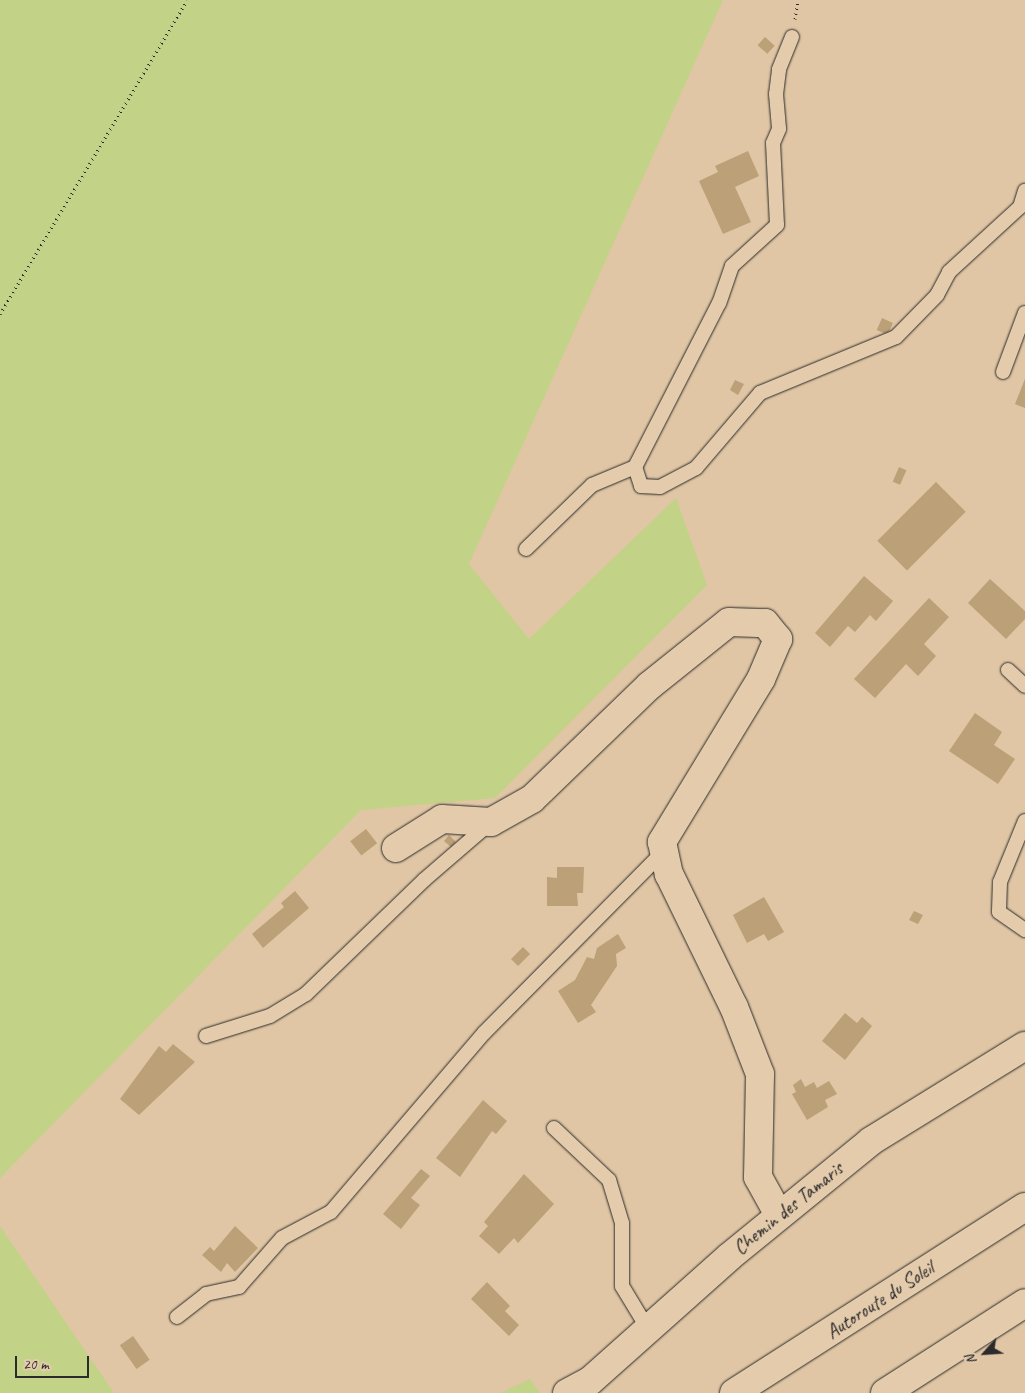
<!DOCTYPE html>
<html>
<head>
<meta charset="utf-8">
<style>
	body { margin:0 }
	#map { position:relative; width:1025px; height:1393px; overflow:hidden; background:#e0c6a4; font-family:Caveat,sans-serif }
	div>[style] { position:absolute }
	.green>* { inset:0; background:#c2d287 }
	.building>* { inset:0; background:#bba078; transform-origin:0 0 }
	.path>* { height:3px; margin-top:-1.5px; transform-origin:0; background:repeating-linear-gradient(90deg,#2b2b2b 0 1px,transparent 0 5px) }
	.roads { filter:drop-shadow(0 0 1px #2b2b2b) drop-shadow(0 0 1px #2b2b2b) }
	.service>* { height:14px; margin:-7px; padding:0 7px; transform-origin:7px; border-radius:7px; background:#e4cbac }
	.minor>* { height:28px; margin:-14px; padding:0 14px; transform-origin:14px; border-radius:14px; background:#e4cbac }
	.motorway>* { height:28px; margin:-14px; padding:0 14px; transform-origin:14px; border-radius:14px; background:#e4cbac }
	span { translate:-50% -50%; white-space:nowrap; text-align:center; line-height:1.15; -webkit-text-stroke:4px #e4cbac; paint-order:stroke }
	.street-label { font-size:20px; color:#2b2b2b }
	.north { position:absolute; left:960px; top:1328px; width:50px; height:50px; -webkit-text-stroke:4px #e4cbac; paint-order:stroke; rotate:244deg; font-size:14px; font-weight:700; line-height:20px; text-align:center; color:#2b2b2b }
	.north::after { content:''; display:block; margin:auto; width:18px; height:22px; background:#2b2b2b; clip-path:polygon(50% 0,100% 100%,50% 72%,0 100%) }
	.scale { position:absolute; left:15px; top:1356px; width:74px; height:22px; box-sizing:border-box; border:2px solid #2b2b2b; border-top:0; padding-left:6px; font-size:15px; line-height:18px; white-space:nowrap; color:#2b2b2b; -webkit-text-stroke:4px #e4cbac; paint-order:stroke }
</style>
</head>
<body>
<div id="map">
	<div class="green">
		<div style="clip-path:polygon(0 0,723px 0,469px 564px,529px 639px,676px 498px,707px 585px,495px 798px,361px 810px,0 1178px)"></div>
		<div style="clip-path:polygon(0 1226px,114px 1393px,0 1393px)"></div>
		<div style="clip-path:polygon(530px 1379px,540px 1393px,501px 1393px)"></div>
	</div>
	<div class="building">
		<div style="left:765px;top:37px;width:13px;height:11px;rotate:42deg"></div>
		<div style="clip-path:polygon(748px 151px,759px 176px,735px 187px,751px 222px,723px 234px,699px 181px,718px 172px,715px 166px)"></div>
		<div style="left:882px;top:318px;width:12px;height:13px;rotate:24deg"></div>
		<div style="clip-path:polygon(1025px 379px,1025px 408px,1015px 404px)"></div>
		<div style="clip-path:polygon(735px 380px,744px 384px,738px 395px,730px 390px)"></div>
		<div style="left:899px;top:467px;width:8px;height:16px;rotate:23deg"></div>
		<div style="left:936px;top:482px;width:42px;height:83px;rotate:45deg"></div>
		<div style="clip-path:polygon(864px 576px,893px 601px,876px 621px,870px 615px,855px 632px,848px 626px,830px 647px,815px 633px)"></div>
		<div style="clip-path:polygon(990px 579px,1025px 611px,1025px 619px,1006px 639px,968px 603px)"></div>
		<div style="clip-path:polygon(929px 598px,949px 617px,924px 644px,936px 656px,918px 676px,906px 664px,875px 698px,854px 679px)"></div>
		<div style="clip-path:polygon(975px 713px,1002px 732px,994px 745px,1015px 759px,998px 784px,949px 751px)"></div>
		<div style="left:366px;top:829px;width:18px;height:20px;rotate:52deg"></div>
		<div style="clip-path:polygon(449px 835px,456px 842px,451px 847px,444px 841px)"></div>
		<div style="clip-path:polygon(557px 867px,584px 867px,583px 893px,577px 893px,578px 906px,547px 906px,547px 877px,557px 878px)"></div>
		<div style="clip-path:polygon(295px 891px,309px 908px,263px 948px,252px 934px,284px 907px,281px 903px)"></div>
		<div style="clip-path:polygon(764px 897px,784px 932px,768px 941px,764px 934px,747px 943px,733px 915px)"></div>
		<div style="clip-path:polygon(914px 911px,923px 915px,918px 924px,909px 920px)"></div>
		<div style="clip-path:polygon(618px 934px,626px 948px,616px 954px,617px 966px,591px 1005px,596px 1012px,578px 1023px,558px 991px,575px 980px,587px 957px,594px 959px,597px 948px)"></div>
		<div style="left:523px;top:947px;width:10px;height:17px;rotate:45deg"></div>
		<div style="clip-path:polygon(845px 1013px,857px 1023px,862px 1017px,872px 1026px,845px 1060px,822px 1041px)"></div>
		<div style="clip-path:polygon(173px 1044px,195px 1062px,139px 1115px,120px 1099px,159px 1046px,166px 1052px)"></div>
		<div style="clip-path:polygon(801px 1079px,805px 1087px,814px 1082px,817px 1088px,829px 1081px,837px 1094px,825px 1100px,828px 1107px,807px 1120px,792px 1094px,796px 1092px,793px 1085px)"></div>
		<div style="clip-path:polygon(483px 1100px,507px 1121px,496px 1134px,492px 1131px,460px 1177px,436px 1158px)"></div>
		<div style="clip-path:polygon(421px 1169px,430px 1176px,411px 1198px,420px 1205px,401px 1229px,383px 1214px)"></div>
		<div style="clip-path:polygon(524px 1174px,554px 1204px,518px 1243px,514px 1238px,499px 1254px,479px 1236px,488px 1226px,484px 1222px)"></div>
		<div style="clip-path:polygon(235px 1226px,258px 1248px,235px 1272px,227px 1263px,221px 1272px,202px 1255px,210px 1247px,214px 1251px)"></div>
		<div style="clip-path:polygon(487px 1282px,510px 1306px,505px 1311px,519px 1325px,509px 1336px,471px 1299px)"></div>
		<div style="left:133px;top:1336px;width:29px;height:16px;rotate:55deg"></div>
	</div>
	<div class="path">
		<div style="left:795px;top:19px;width:19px;rotate:-81deg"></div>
		<div style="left:0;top:314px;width:365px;rotate:-59.2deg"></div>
	</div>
	<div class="roads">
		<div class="service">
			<div style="left:792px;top:37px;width:35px;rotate:112deg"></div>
			<div style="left:779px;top:70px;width:24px;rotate:97deg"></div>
			<div style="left:776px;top:94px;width:35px;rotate:85deg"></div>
			<div style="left:779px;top:129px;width:15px;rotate:113deg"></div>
			<div style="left:773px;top:143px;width:82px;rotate:87.2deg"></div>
			<div style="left:777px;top:225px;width:61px;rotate:137.7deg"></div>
			<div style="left:732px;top:266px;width:39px;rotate:109deg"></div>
			<div style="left:719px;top:303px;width:184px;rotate:117.1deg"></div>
			<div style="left:635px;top:467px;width:20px;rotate:72deg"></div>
			<div style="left:641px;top:486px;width:19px;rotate:3deg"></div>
			<div style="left:660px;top:487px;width:41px;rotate:-27.8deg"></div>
			<div style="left:696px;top:468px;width:99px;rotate:-49.5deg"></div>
			<div style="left:760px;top:393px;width:147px;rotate:-22.4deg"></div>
			<div style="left:896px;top:337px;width:59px;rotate:-45.7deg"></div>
			<div style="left:937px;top:295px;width:26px;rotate:-62deg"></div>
			<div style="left:949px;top:272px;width:96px;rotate:-42.5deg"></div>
			<div style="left:1020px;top:207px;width:17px;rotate:-73deg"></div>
			<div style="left:1003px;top:372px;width:63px;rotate:-69.6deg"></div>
			<div style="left:526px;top:549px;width:92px;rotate:-44.1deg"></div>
			<div style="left:592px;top:485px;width:47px;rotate:-22.7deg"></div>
			<div style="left:1008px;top:670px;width:23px;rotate:43deg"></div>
			<div style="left:1025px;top:821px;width:66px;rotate:112.3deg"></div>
			<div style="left:1000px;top:882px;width:30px;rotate:92deg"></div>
			<div style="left:999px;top:912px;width:32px;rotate:35deg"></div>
			<div style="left:206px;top:1036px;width:67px;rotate:-17.4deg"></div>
			<div style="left:270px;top:1016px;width:42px;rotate:-31.4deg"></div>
			<div style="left:306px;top:994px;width:164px;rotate:-44deg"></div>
			<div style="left:424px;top:880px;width:87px;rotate:-40.8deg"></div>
			<div style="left:554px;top:1128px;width:76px;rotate:43.4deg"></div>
			<div style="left:609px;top:1180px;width:45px;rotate:73.2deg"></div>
			<div style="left:622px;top:1223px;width:63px;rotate:90deg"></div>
			<div style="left:622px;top:1286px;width:50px;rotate:58.8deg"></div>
			<div style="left:177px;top:1317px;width:37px;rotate:-38deg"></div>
			<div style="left:206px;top:1294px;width:34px;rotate:-12deg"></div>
			<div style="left:239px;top:1287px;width:65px;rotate:-48.7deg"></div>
			<div style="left:282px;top:1238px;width:55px;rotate:-28deg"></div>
			<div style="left:331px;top:1212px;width:235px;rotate:-49.5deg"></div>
			<div style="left:484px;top:1033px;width:256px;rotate:-45.3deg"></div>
		</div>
		<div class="minor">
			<div style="left:396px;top:848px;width:54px;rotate:-32.2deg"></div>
			<div style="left:442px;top:819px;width:49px;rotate:3.5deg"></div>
			<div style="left:491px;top:822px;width:47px;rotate:-29.3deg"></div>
			<div style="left:532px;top:799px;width:163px;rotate:-44deg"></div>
			<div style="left:649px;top:686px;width:102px;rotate:-38.7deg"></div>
			<div style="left:729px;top:622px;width:36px;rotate:2deg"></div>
			<div style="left:765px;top:623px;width:21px;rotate:51deg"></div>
			<div style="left:778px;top:639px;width:43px;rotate:113deg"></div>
			<div style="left:761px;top:679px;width:191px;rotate:121.3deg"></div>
			<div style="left:662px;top:842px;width:33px;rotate:78deg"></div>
			<div style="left:669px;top:874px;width:148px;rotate:64deg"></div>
			<div style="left:734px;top:1007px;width:72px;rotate:68.8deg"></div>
			<div style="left:760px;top:1074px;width:103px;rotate:91.1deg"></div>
			<div style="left:758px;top:1177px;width:43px;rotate:61.1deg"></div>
			<div style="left:567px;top:1393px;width:26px;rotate:-28deg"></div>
			<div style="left:590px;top:1381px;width:186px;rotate:-41.7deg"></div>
			<div style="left:729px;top:1257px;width:183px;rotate:-39.2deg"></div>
			<div style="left:871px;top:1141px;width:181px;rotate:-31.7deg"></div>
		</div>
		<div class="motorway">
			<div style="left:734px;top:1393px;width:345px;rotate:-32.6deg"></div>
			<div style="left:885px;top:1393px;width:166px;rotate:-32.7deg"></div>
		</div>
	</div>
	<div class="street-label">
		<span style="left:788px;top:1208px;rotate:-39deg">Chemin des Tamaris</span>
		<span style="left:880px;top:1300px;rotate:-33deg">Autoroute du Soleil</span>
	</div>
	<div class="north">N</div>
	<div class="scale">20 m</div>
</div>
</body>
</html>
